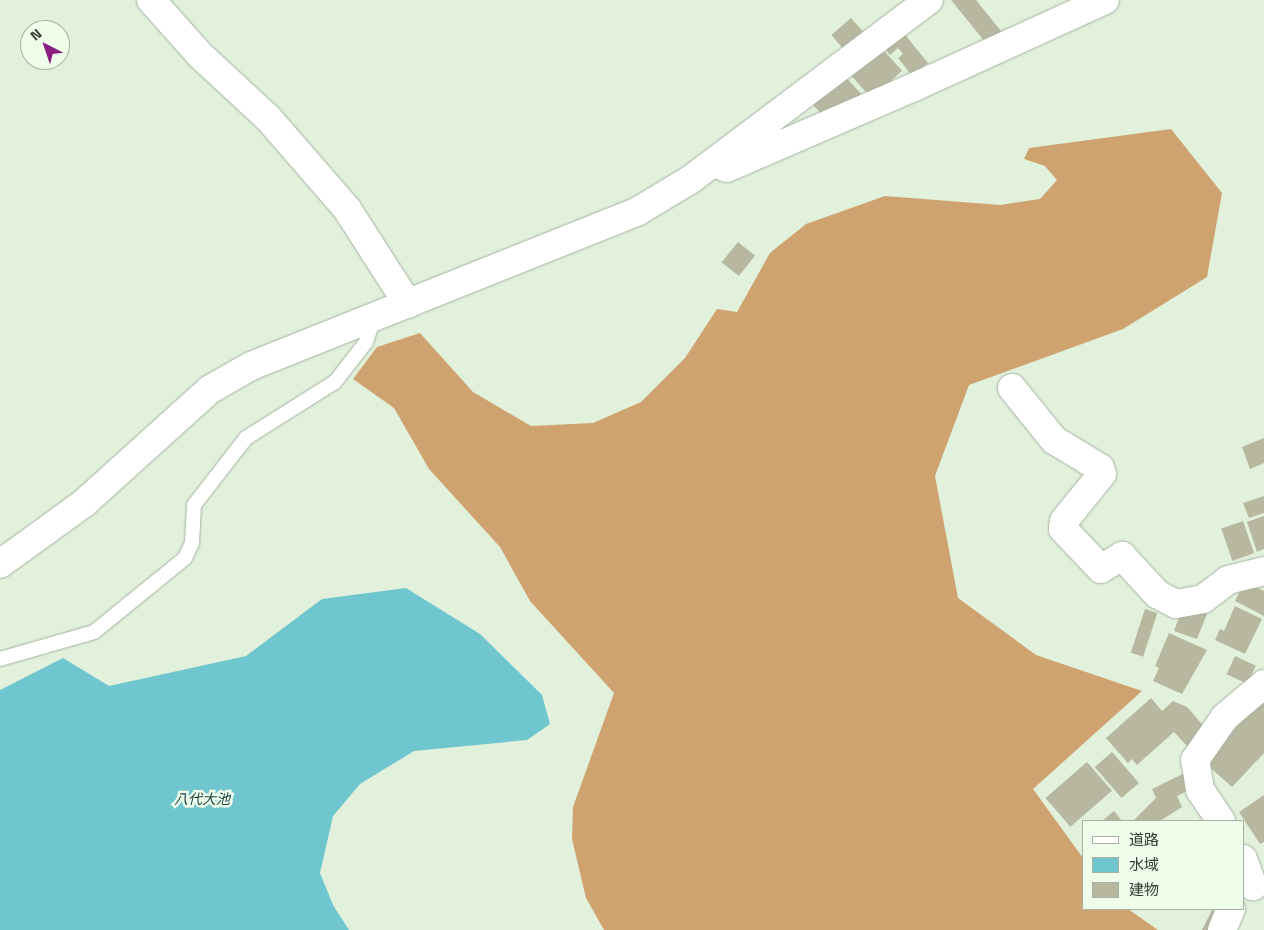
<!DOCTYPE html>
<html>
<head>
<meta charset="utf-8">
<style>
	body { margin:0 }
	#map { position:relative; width:1264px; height:930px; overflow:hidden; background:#e2f1dc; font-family:"Titillium Web","Noto Sans JP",sans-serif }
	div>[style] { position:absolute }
	.forest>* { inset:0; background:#cea36f }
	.water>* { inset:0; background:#6fc6cf }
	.building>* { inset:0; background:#b8b7a0; transform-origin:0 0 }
	.roads { filter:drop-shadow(0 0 1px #a5b3a0) drop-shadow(0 0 1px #a5b3a0) }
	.service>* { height:14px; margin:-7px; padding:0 7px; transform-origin:7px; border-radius:7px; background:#fff }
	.minor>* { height:28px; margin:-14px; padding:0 14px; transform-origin:14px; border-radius:14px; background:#fff }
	span { translate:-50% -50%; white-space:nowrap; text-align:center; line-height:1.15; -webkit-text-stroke:5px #effeea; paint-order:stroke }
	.water-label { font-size:14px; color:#143d41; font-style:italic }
	.legend { position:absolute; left:1082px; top:820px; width:162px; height:90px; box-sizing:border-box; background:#effeea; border:1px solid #a6b1a2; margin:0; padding:6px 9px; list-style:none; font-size:15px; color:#383e36 }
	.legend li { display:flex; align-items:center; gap:10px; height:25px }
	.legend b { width:25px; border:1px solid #a6b1a2 }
	.north { position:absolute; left:20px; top:20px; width:50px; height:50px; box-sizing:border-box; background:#effeea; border:1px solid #a6b1a2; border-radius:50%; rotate:319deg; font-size:14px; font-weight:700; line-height:20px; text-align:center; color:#383e36 }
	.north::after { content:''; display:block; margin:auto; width:18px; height:22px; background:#891e83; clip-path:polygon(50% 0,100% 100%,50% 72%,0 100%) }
</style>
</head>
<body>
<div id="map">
	<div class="forest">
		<div style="clip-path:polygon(1171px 129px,1222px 193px,1207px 277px,1123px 329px,969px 385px,935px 476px,958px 598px,1036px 655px,1142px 691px,1033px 789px,1083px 858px,1083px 909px,1128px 909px,1158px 930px,604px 930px,586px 898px,572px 839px,573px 807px,614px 693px,530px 601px,500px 547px,429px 469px,394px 408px,353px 379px,377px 347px,420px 333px,473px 392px,531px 426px,593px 423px,641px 402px,685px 358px,717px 309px,737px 312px,770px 253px,806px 224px,885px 196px,1000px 205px,1040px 199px,1057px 180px,1045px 166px,1024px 159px,1029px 148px)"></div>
	</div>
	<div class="water">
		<div style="clip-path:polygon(406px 588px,480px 634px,542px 695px,550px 724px,527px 740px,414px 751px,360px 784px,333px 816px,320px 873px,333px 905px,349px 930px,0 930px,0 690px,63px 658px,109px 686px,246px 656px,322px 599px)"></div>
	</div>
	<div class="building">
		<div style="clip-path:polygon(951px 0,976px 0,1005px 36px,990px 48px)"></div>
		<div style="left:851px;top:18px;width:20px;height:26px;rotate:49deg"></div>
		<div style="clip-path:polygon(902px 31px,928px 63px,912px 76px,898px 58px,903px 54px,898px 48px,890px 55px,883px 46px)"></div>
		<div style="left:878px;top:44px;width:36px;height:41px;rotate:48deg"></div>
		<div style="left:843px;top:74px;width:27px;height:43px;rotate:48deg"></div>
		<div style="left:738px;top:242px;width:22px;height:26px;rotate:39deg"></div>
		<div style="clip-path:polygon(1264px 438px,1264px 463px,1250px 469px,1242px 447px)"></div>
		<div style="clip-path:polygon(1264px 496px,1264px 513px,1249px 518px,1243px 503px)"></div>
		<div style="clip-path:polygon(1264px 516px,1264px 549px,1257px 552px,1247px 522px)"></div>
		<div style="left:1243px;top:521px;width:34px;height:23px;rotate:71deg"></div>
		<div style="clip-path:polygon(1245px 581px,1264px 591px,1264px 616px,1235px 601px)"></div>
		<div style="clip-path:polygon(1235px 606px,1262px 619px,1245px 654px,1215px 640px,1220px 629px,1224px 631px)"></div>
		<div style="clip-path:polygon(1183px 607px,1209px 609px,1197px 639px,1174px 631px)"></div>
		<div style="left:1145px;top:609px;width:13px;height:46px;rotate:18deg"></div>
		<div style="clip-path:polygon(1169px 633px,1207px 650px,1182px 694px,1153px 681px,1159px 668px,1155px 666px)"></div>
		<div style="left:1235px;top:656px;width:23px;height:20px;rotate:25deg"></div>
		<div style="clip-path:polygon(1151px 698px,1162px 711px,1173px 701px,1187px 707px,1207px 730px,1188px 747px,1174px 732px,1137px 765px,1132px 759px,1128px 763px,1106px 738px)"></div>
		<div style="clip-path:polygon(1260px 700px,1264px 703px,1264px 753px,1232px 787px,1204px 762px)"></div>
		<div style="left:1112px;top:752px;width:41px;height:23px;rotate:49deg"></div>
		<div style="left:1087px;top:762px;width:38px;height:55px;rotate:49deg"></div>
		<div style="clip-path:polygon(1189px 771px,1196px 787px,1177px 796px,1182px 807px,1160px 821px,1133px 821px,1156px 798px,1152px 789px)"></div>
		<div style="clip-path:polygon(1264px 795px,1264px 842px,1260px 844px,1239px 812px)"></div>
		<div style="clip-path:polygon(1114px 811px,1122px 821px,1102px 821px)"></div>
		<div style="clip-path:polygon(1212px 910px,1225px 917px,1218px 930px,1202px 930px)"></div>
	</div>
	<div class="roads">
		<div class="service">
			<div style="left:0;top:659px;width:98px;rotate:-16deg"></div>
			<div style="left:94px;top:632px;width:117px;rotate:-39.1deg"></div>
			<div style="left:185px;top:558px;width:17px;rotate:-65deg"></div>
			<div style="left:192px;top:543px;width:38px;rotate:-87deg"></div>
			<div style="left:194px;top:505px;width:85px;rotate:-52.2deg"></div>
			<div style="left:246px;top:438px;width:105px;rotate:-32.2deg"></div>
			<div style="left:335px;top:382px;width:51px;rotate:-52.2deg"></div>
			<div style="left:366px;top:342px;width:25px;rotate:-72deg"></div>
		</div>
		<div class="minor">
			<div style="left:151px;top:0;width:74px;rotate:48.3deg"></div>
			<div style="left:200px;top:55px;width:93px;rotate:42.8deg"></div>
			<div style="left:268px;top:118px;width:121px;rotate:49deg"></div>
			<div style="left:347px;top:209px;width:113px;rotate:57.3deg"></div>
			<div style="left:722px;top:166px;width:5px;rotate:22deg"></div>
			<div style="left:727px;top:168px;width:202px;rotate:-23.4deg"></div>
			<div style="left:912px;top:88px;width:212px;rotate:-24.5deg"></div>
			<div style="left:1012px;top:388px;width:67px;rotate:51.1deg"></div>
			<div style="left:1054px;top:440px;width:54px;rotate:31.3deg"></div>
			<div style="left:1100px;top:468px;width:6px;rotate:72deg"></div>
			<div style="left:1102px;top:474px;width:60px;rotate:129deg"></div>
			<div style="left:1064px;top:521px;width:8px;rotate:97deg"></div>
			<div style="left:1063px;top:529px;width:55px;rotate:46.5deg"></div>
			<div style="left:1101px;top:569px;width:25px;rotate:-32deg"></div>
			<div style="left:1122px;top:556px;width:52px;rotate:47.4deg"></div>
			<div style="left:1157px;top:594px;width:21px;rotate:28deg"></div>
			<div style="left:1176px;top:604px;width:27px;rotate:-10deg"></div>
			<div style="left:1203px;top:599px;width:31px;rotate:-37deg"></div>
			<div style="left:1228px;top:580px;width:37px;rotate:-14deg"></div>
			<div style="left:0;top:564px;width:102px;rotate:-35.9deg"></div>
			<div style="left:83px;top:504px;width:170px;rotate:-42.1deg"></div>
			<div style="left:209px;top:390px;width:48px;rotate:-29.7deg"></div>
			<div style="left:251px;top:366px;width:417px;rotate:-21.8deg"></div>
			<div style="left:638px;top:211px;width:61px;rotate:-30.8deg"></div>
			<div style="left:690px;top:180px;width:299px;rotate:-37deg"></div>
			<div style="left:1221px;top:821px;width:37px;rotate:-124deg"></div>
			<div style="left:1200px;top:790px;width:30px;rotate:-99deg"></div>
			<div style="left:1195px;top:760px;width:52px;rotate:-55.1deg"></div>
			<div style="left:1225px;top:717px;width:51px;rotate:-40.2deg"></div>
			<div style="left:1243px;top:859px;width:29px;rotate:70deg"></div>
			<div style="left:1222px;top:930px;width:23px;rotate:-67deg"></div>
		</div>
	</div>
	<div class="water-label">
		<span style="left:202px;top:799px">八代大池</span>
	</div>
	<ul class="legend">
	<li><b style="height:6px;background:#fff"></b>道路</li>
	<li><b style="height:14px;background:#6fc6cf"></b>水域</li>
	<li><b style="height:14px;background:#b8b7a0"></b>建物</li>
	</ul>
	<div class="north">N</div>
</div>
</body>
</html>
